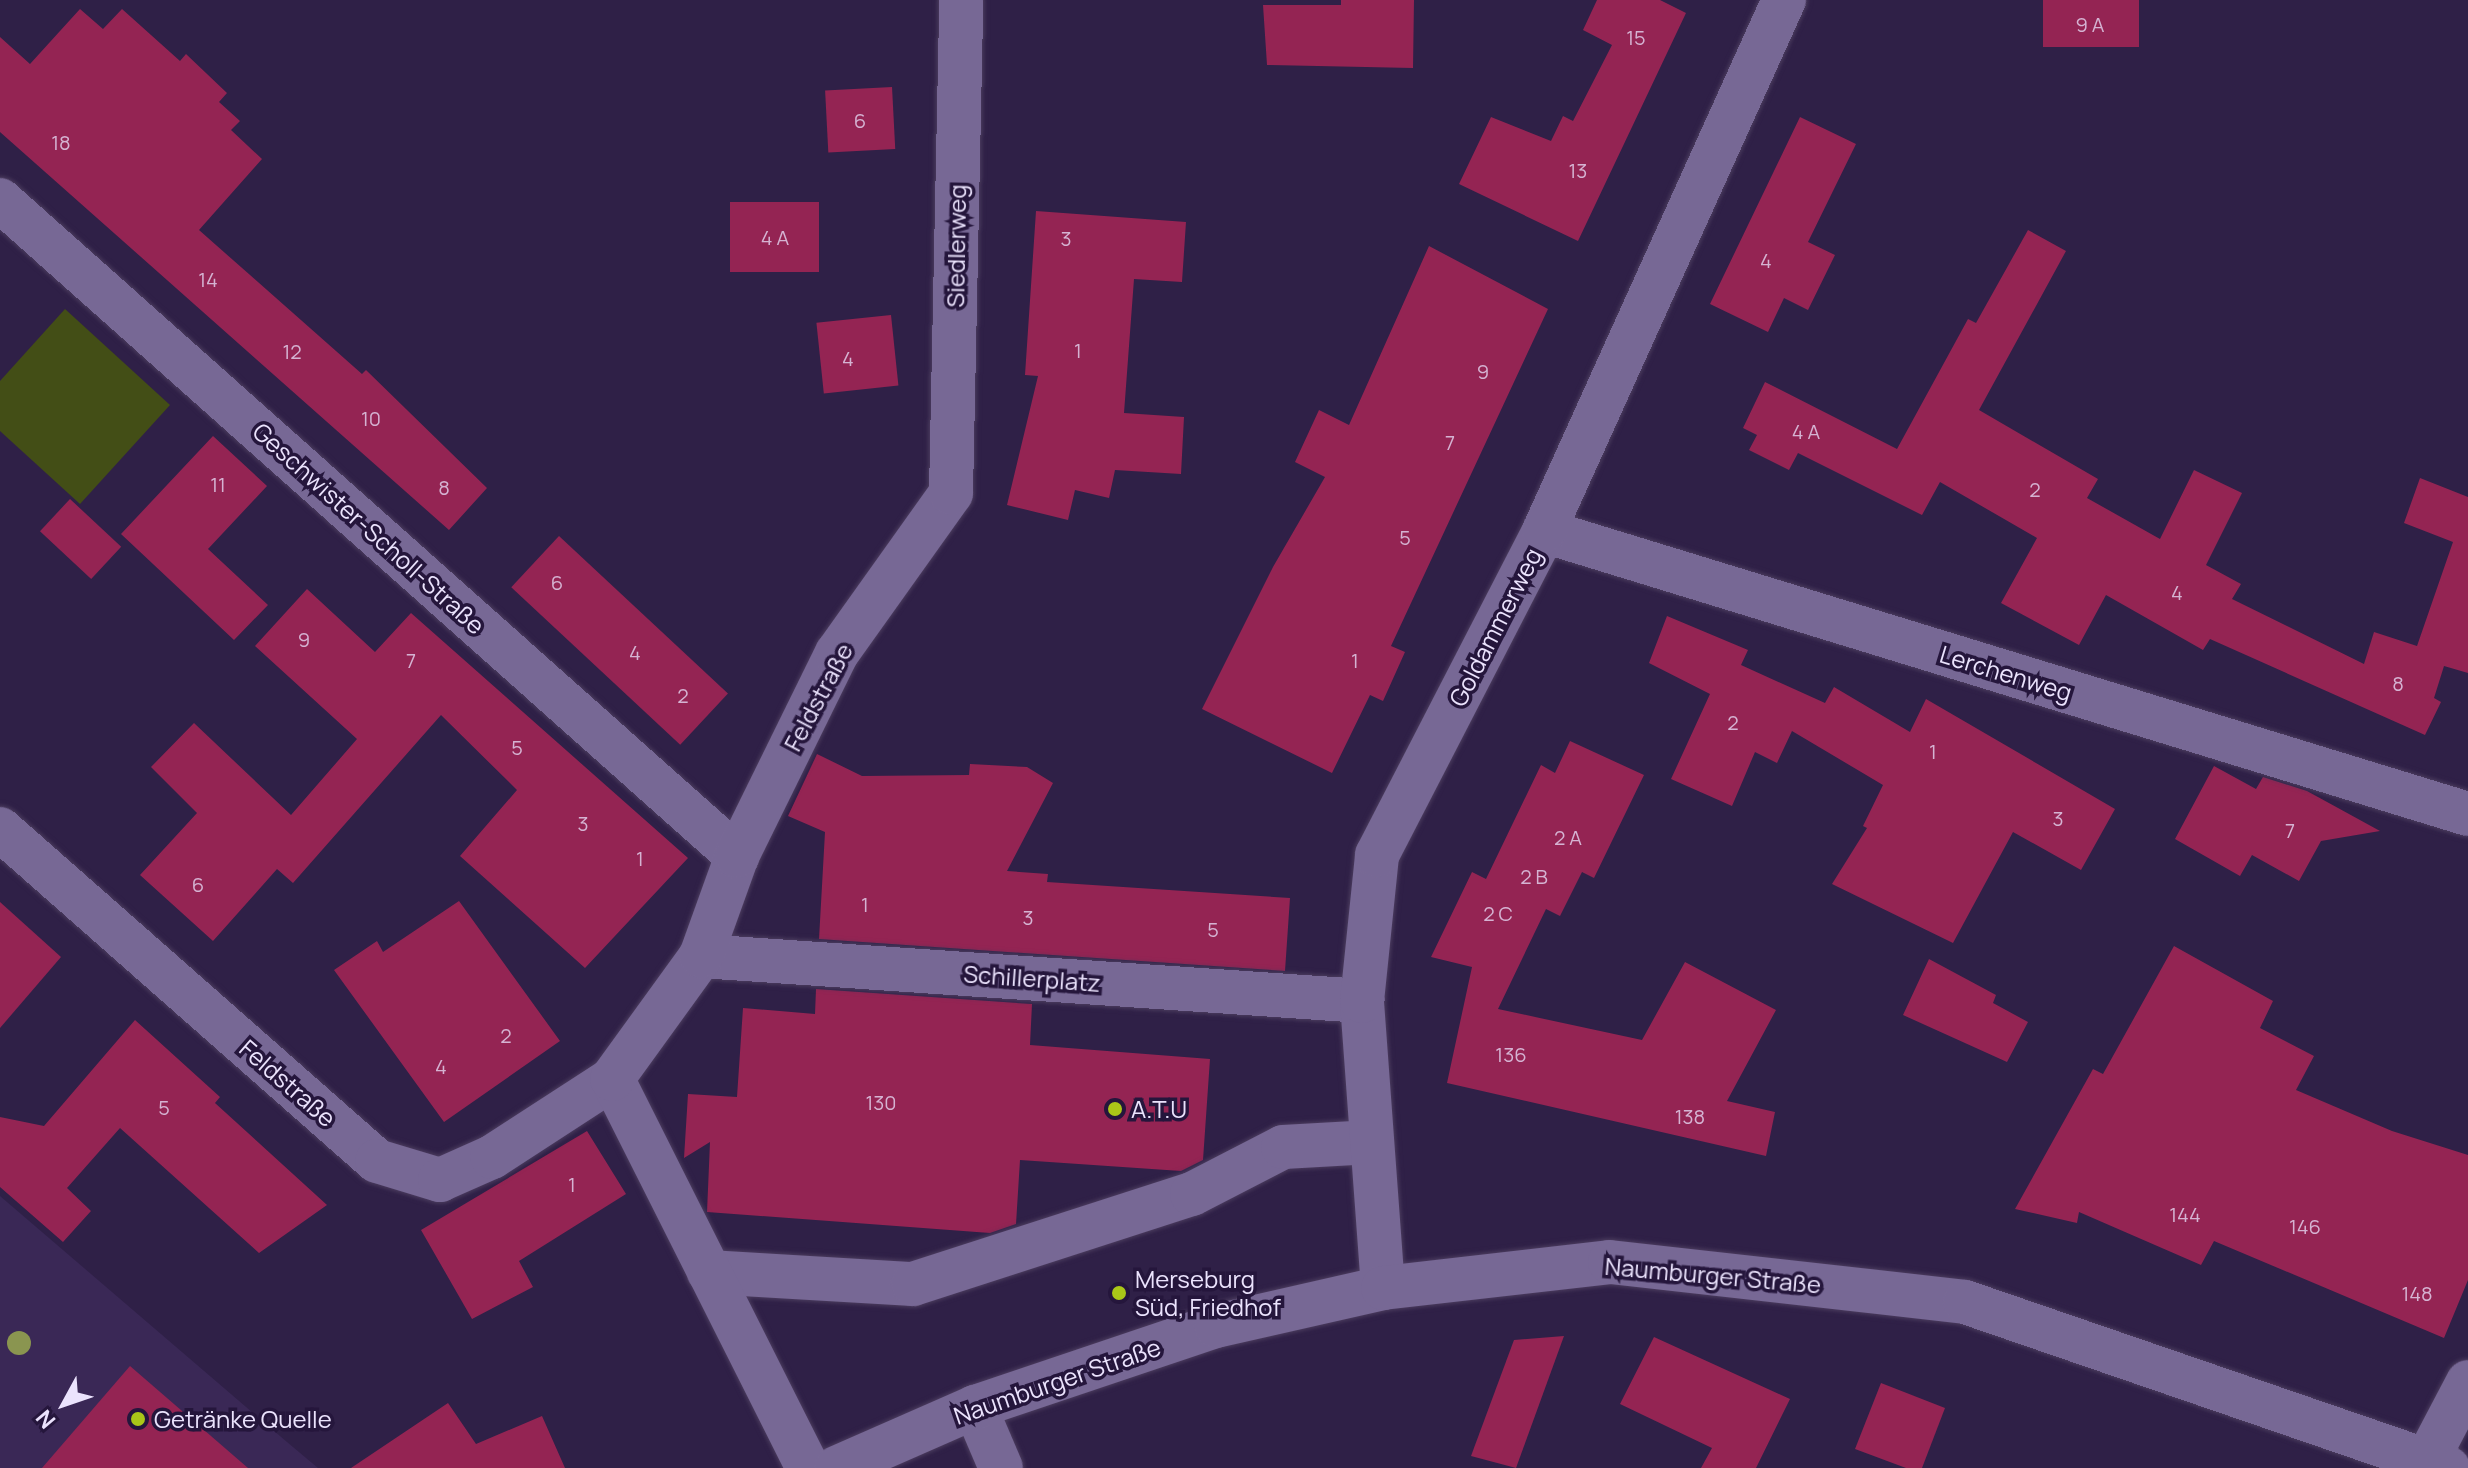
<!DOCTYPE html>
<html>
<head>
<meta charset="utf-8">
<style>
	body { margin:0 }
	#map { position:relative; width:2468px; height:1468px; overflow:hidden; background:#2f2047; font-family:Manrope,sans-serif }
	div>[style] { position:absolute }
	.built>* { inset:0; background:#3a2856 }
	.green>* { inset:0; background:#434e16 }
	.building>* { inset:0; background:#942453; transform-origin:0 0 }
	.roads { filter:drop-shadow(0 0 2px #4b3c5e) drop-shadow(0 0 2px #4b3c5e) }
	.minor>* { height:44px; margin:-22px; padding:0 22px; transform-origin:22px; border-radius:22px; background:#776895 }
	.trees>* { width:24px; height:24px; margin:-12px; border-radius:50%; background:#8a9550 }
	.dots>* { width:22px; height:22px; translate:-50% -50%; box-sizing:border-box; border:4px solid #25163c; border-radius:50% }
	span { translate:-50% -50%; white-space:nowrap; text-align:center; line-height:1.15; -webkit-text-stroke:7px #25163c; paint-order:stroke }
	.number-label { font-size:20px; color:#d5b3d2 }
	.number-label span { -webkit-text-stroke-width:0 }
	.street-label { font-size:24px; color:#ebe3fd }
	.poi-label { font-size:24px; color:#ebe3fd }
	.left { translate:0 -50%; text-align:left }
	.north { position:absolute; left:24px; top:1364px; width:80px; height:80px; -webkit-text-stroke:6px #25163c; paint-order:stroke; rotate:230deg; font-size:22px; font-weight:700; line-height:32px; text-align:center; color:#ebe3fd }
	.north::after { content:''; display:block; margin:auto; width:28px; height:36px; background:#ebe3fd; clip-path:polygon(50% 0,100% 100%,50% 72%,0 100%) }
</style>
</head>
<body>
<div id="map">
	<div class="built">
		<div style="clip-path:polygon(0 1196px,287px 1442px,318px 1468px,0 1468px)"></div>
	</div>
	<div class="green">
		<div style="clip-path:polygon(65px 309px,170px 405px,80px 504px,0 431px,0 381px)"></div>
	</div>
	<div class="building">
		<div style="clip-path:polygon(1341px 0,1414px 0,1413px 68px,1267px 65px,1263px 5px,1341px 5px)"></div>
		<div style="clip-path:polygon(1597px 0,1660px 0,1686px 13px,1578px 241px,1459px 184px,1491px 117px,1551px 141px,1563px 116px,1573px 121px,1612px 45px,1583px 30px)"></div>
		<div style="left:2043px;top:0;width:96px;height:47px"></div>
		<div style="clip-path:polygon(80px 9px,103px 29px,122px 9px,180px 61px,186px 54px,227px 93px,219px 102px,240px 121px,231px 130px,262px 159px,199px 230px,362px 374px,366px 370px,487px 488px,449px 530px,0 132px,0 37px,30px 64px)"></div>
		<div style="left:892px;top:87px;width:62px;height:67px;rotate:87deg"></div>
		<div style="clip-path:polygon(1800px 117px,1856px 144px,1808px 242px,1835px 255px,1808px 310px,1784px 298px,1768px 332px,1710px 304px)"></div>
		<div style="left:730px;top:202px;width:89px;height:70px"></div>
		<div style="clip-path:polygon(1036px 211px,1186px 222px,1182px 282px,1134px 279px,1124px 413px,1184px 417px,1181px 474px,1115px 470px,1109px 498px,1075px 490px,1068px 520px,1007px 505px,1038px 376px,1025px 375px)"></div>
		<div style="clip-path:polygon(2028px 230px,2066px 251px,1979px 410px,2098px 479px,2087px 498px,2160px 539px,2194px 470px,2242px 493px,2206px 565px,2241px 584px,2232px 599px,2364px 664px,2374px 632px,2417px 646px,2453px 542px,2404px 523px,2420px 478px,2468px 497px,2468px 673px,2444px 666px,2434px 698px,2441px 702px,2425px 735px,2210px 639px,2203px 650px,2106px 595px,2079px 645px,2001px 603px,2037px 538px,1940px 482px,1922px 515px,1798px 453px,1789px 470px,1749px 450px,1757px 435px,1743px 428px,1765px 382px,1897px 449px,1968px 319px,1976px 323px)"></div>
		<div style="clip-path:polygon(1429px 246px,1548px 309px,1391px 646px,1405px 652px,1383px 701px,1370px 695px,1332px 773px,1202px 709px,1273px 567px,1325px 477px,1295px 462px,1319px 410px,1349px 425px)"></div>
		<div style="left:891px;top:315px;width:71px;height:75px;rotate:84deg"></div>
		<div style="clip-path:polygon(213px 436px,267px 486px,208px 549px,268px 605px,234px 640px,121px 534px)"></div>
		<div style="left:70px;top:499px;width:70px;height:44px;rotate:43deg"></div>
		<div style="left:559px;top:536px;width:231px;height:70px;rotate:43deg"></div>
		<div style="clip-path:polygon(307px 589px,375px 652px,411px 613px,688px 858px,585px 968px,460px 856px,517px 790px,441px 715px,293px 883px,277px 869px,213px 941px,140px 875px,197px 813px,151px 767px,194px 723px,291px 815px,357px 739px,255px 646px)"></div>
		<div style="clip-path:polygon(1667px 616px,1748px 650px,1741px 665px,1825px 703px,1834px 687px,1910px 732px,1926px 699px,2115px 809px,2081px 870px,2013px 832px,1953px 943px,1832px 884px,1867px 828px,1863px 826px,1883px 785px,1792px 731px,1777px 763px,1755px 752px,1732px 806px,1671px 779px,1710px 694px,1649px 663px)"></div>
		<div style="clip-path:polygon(1570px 741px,1644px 775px,1594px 878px,1582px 872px,1560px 916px,1546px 909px,1498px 1009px,1642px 1040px,1685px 962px,1776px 1010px,1727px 1101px,1775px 1112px,1766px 1156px,1447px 1083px,1472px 967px,1431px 957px,1472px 872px,1486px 879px,1541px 765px,1555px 773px)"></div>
		<div style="clip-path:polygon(817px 754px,862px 776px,969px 775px,970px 764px,1027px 767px,1053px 783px,1007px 871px,1048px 874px,1047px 882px,1290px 898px,1285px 971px,819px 939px,825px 832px,788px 816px)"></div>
		<div style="clip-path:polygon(2214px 766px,2256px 789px,2263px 777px,2307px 791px,2380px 831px,2321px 841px,2299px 881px,2252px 855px,2240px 876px,2175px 839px)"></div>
		<div style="clip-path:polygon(459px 901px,560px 1041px,444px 1122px,334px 970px,377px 941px,383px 952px)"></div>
		<div style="clip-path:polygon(0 902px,61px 957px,0 1028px)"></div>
		<div style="clip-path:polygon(2174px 946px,2273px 1001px,2260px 1028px,2314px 1056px,2296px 1090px,2392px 1131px,2468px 1155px,2468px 1280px,2444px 1338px,2214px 1241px,2201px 1265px,2079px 1212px,2077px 1223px,2015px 1209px,2093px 1069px,2103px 1074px)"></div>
		<div style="clip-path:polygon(1929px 959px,1996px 995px,1993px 1003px,2028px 1022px,2007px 1062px,1903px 1015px)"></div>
		<div style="clip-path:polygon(816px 989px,1032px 1004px,1030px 1045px,1210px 1059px,1203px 1160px,1181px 1171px,1020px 1160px,1016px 1224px,990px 1233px,707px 1212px,710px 1142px,684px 1158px,688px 1094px,737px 1097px,743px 1008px,815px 1014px)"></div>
		<div style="clip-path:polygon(135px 1020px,220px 1097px,215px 1103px,327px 1205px,259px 1253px,120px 1128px,67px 1188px,91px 1211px,63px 1242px,0 1187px,0 1117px,44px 1126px)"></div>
		<div style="clip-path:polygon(587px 1131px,626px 1194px,519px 1261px,533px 1287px,472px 1319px,421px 1230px)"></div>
		<div style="clip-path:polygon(1564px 1336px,1516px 1468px,1471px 1456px,1514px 1340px)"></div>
		<div style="clip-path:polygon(1654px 1337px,1790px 1399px,1756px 1468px,1701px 1468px,1712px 1448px,1620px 1404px)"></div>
		<div style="clip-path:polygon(130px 1366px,248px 1468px,42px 1468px)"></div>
		<div style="clip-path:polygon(1881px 1383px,1945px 1408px,1922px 1468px,1906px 1468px,1855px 1449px)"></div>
		<div style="clip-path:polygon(448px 1403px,476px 1444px,542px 1416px,565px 1468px,351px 1468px)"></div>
	</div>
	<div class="roads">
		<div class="minor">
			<div style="left:0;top:200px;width:987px;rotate:41.67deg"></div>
			<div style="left:1544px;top:531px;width:966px;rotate:17.03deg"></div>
			<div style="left:0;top:829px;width:502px;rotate:41.37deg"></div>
			<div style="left:377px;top:1161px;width:66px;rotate:16.8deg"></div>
			<div style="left:440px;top:1180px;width:57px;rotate:-23.9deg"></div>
			<div style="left:492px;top:1157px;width:143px;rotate:-33deg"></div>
			<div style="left:701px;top:956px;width:663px;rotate:3.89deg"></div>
			<div style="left:709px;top:1272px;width:204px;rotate:3.4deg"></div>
			<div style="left:913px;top:1284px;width:293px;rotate:-17.9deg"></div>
			<div style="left:1192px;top:1194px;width:102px;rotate:-27.3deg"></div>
			<div style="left:1283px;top:1147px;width:89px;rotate:-3.2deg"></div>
			<div style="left:1383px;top:1288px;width:288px;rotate:-94.2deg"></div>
			<div style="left:1362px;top:1001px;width:147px;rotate:-84.1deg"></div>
			<div style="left:1377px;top:855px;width:365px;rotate:-62.7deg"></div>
			<div style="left:1544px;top:531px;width:583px;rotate:-65.68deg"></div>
			<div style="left:975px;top:1407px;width:66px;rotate:66.9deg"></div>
			<div style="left:2427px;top:1460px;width:88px;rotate:-62.3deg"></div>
			<div style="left:808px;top:1468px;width:436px;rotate:-116.7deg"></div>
			<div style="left:612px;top:1079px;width:152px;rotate:-54.1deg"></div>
			<div style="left:701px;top:956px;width:106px;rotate:-70.2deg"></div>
			<div style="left:737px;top:856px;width:226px;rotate:-63.8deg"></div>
			<div style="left:837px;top:653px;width:196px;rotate:-54.5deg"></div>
			<div style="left:951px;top:493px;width:493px;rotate:-88.8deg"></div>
			<div style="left:836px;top:1468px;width:152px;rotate:-23.7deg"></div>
			<div style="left:975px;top:1407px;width:254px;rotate:-18.6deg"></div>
			<div style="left:1216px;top:1326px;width:171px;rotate:-12.8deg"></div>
			<div style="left:1383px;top:1288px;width:228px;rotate:-6.5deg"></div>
			<div style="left:1610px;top:1262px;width:357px;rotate:6.4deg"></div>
			<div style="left:1965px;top:1302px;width:511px;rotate:18.97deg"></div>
		</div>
	</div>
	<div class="trees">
		<div style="left:19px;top:1343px"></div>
	</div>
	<div class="dots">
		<div style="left:1115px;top:1109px;background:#aac718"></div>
		<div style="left:1119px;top:1293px;background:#aac718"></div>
		<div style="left:138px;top:1419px;background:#aac718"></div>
	</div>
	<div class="number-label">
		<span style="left:2090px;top:24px">9 A</span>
		<span style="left:1636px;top:37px">15</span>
		<span style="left:860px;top:120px">6</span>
		<span style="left:61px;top:142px">18</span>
		<span style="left:1578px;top:170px">13</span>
		<span style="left:775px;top:237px">4 A</span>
		<span style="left:1066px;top:238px">3</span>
		<span style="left:1766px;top:260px">4</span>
		<span style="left:208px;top:279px">14</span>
		<span style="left:1078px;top:350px">1</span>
		<span style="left:292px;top:351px">12</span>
		<span style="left:848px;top:358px">4</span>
		<span style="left:1483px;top:371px">9</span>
		<span style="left:371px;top:418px">10</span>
		<span style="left:1806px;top:431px">4 A</span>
		<span style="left:1450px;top:442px">7</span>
		<span style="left:218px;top:484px">11</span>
		<span style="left:444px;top:487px">8</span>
		<span style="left:2035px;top:489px">2</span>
		<span style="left:1405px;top:537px">5</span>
		<span style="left:557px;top:582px">6</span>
		<span style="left:2177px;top:592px">4</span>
		<span style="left:304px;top:639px">9</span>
		<span style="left:635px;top:652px">4</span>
		<span style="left:411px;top:660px">7</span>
		<span style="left:1355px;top:660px">1</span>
		<span style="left:2398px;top:683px">8</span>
		<span style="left:683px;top:695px">2</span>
		<span style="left:1733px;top:722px">2</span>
		<span style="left:517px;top:747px">5</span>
		<span style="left:1933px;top:751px">1</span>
		<span style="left:2058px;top:818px">3</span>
		<span style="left:583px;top:823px">3</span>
		<span style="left:2290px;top:830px">7</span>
		<span style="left:1568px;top:837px">2 A</span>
		<span style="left:640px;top:858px">1</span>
		<span style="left:1534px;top:876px">2 B</span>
		<span style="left:198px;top:884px">6</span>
		<span style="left:865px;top:904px">1</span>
		<span style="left:1498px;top:913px">2 C</span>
		<span style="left:1028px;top:917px">3</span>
		<span style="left:1213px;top:929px">5</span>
		<span style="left:506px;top:1035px">2</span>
		<span style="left:1511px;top:1054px">136</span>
		<span style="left:441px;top:1066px">4</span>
		<span style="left:881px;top:1102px">130</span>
		<span style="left:164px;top:1107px">5</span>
		<span style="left:1690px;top:1116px">138</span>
		<span style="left:572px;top:1184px">1</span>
		<span style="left:2185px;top:1214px">144</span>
		<span style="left:2305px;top:1226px">146</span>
		<span style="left:2417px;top:1293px">148</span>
	</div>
	<div class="street-label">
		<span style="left:956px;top:246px;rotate:-89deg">Siedlerweg</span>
		<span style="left:369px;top:528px;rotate:42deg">Geschwister-Scholl-Straße</span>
		<span style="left:1495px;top:627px;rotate:-63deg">Goldammerweg</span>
		<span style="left:2006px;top:673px;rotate:17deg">Lerchenweg</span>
		<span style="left:818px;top:697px;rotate:-62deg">Feldstraße</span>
		<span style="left:1032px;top:978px;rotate:4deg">Schillerplatz</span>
		<span style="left:288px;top:1083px;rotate:41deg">Feldstraße</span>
		<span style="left:1713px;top:1275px;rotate:5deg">Naumburger Straße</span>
		<span style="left:1057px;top:1381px;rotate:-19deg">Naumburger Straße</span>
	</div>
	<div class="poi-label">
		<span class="left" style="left:1131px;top:1109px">A.T.U</span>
		<span class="left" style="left:1135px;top:1293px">Merseburg<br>Süd, Friedhof</span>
		<span class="left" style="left:154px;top:1419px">Getränke Quelle</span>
	</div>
	<div class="north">N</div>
</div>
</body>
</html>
